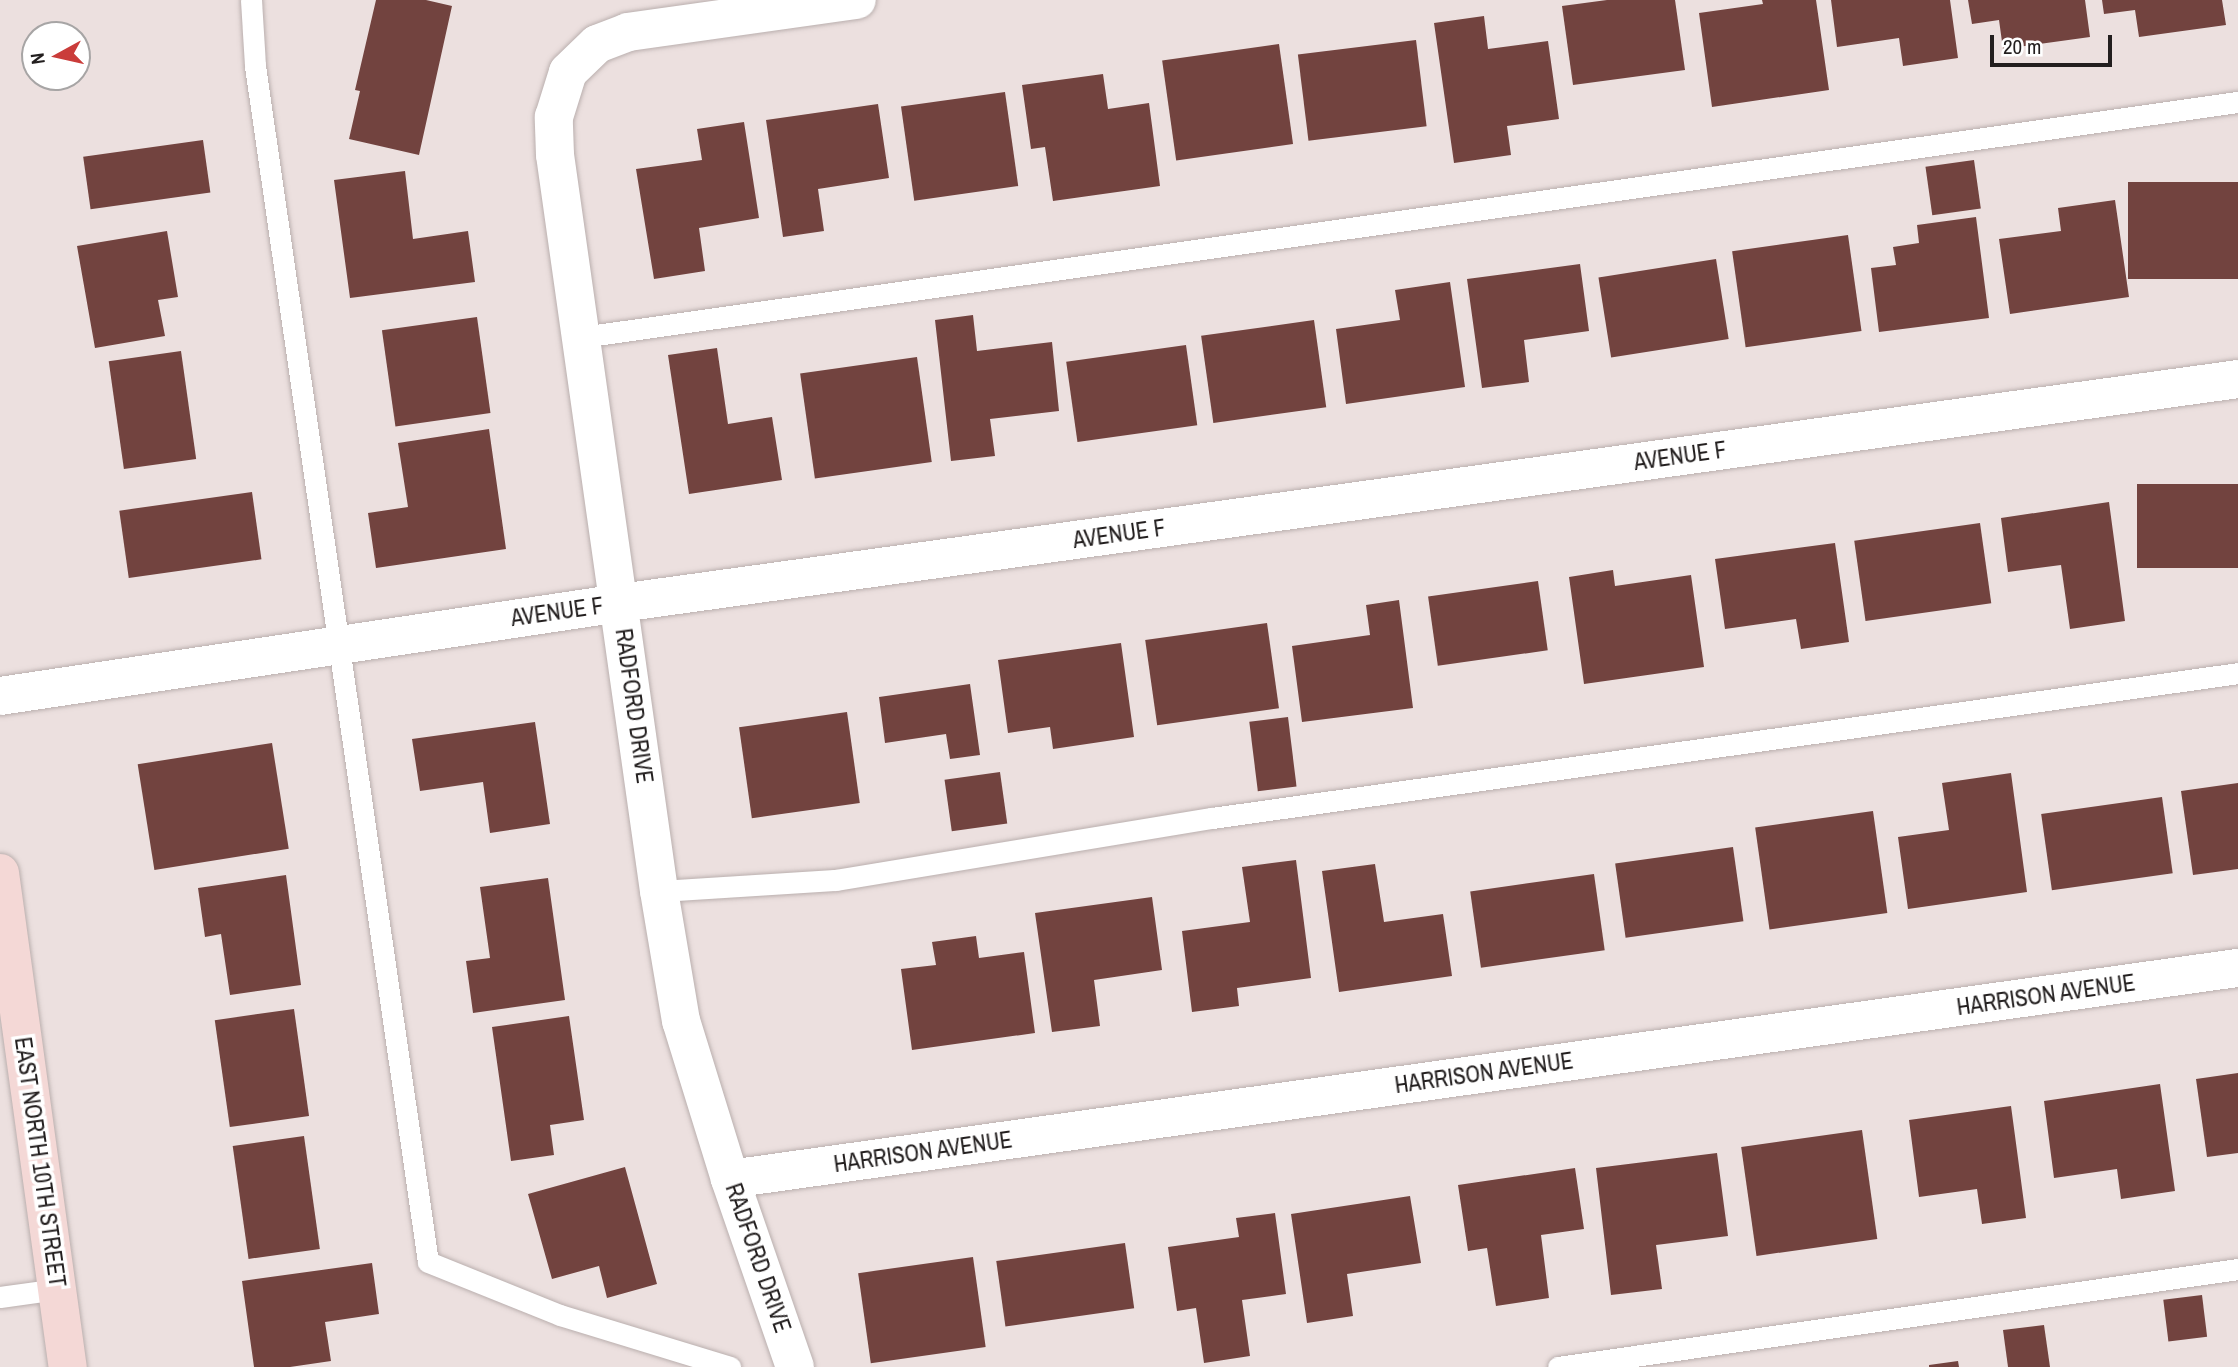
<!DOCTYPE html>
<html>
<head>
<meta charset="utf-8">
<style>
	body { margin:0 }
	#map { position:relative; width:2238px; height:1367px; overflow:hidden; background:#ece0df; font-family:"Archivo Narrow",sans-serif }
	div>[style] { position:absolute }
	.building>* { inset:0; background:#72433f; transform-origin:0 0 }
	.roads { filter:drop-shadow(0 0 2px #baafae) drop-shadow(0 0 2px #baafae) }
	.lane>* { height:21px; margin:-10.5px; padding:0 10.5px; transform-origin:10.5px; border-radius:10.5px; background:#fff }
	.street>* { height:38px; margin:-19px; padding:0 19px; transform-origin:19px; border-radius:19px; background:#fff }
	.secondary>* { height:38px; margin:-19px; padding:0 19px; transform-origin:19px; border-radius:19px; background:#f4d8d6 }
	span { translate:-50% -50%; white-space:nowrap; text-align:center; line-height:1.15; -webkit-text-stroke:7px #fff; paint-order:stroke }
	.street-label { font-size:23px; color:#231f1f }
	.north { position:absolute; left:21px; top:21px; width:70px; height:70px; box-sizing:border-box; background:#fff; border:2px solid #a7a5a5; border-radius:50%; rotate:262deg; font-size:19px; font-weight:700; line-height:28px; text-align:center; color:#231f1f }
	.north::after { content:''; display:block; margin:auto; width:24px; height:32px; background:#ca3c3a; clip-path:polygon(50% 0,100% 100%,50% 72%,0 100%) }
	.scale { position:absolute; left:1990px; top:35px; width:122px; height:32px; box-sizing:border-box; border:4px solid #231f1f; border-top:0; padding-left:9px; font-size:21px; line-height:24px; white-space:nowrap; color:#231f1f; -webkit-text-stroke:5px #fff; paint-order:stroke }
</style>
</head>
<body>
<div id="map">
	<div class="building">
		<div style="clip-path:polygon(376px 0,426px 0,452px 6px,419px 155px,349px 139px,360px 91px,355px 90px)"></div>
		<div style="clip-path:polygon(1607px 0,1675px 0,1685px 70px,1573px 85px,1562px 6px)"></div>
		<div style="clip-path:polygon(1762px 0,1816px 0,1829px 90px,1712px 107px,1699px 13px,1763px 4px)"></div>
		<div style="clip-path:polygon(1831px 0,1950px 0,1958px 58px,1903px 66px,1899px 38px,1837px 47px)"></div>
		<div style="clip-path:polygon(1968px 0,2085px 0,2090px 37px,2003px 49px,1999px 20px,1972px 24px)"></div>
		<div style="clip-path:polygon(2102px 0,2222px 0,2226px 25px,2139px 37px,2135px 10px,2104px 14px)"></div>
		<div style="clip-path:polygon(1484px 16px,1488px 49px,1548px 41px,1559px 119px,1507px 126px,1511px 155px,1454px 163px,1434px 23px)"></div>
		<div style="left:1416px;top:40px;width:87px;height:119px;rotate:83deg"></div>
		<div style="left:1279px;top:44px;width:101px;height:118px;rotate:82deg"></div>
		<div style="clip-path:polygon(1103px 74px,1108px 109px,1149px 103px,1160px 186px,1053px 201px,1045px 147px,1031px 149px,1022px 85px)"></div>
		<div style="left:1005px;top:92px;width:95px;height:105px;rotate:82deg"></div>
		<div style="clip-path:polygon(878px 104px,889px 178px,818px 189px,824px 231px,783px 237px,766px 120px)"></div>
		<div style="clip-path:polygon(744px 122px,759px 218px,699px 228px,705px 271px,654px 279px,636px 169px,702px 160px,697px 129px)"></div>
		<div style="left:203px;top:140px;width:53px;height:121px;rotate:82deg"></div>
		<div style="left:1974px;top:160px;width:49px;height:49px;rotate:82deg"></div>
		<div style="clip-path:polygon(405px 171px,413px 239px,468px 231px,475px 282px,350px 298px,334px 180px)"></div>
		<div style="left:2238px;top:182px;width:97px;height:110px;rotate:90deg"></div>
		<div style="clip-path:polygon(2115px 200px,2129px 297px,2010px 314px,1999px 239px,2061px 231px,2058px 208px)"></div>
		<div style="clip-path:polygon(1976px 217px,1989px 318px,1879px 332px,1871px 268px,1896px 265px,1893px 247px,1919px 243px,1917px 225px)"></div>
		<div style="clip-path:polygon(167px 231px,178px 297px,158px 300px,165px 336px,95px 348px,77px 246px)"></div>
		<div style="left:1848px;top:235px;width:97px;height:117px;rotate:82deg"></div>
		<div style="left:1716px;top:259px;width:81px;height:119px;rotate:81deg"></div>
		<div style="clip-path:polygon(1580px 264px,1589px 331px,1524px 340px,1529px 382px,1482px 388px,1467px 279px)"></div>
		<div style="clip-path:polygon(1450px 282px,1465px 387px,1346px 404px,1336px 329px,1400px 320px,1395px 290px)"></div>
		<div style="clip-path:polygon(973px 315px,977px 351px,1052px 342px,1059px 411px,990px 419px,995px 456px,951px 461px,935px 320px)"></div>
		<div style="left:477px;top:317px;width:97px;height:96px;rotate:82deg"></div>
		<div style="left:1314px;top:320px;width:88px;height:114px;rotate:82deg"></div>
		<div style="left:1186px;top:345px;width:81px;height:121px;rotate:82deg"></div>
		<div style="clip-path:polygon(717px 348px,728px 424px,772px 417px,782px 480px,689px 494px,668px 355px)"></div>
		<div style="left:181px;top:351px;width:109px;height:73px;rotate:82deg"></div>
		<div style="left:917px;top:357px;width:106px;height:118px;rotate:82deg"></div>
		<div style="clip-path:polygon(489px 429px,506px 549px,376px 568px,368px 513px,408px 507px,398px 443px)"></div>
		<div style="left:2238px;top:484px;width:84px;height:101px;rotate:90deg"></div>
		<div style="left:252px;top:492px;width:68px;height:134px;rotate:82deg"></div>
		<div style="clip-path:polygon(2109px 502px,2125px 621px,2070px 629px,2061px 565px,2008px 572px,2001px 518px)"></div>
		<div style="left:1980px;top:523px;width:81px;height:127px;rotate:82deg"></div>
		<div style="clip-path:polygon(1835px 543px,1849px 642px,1801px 649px,1796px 619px,1725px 629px,1715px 559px)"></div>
		<div style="clip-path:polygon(1613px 570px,1615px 586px,1691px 575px,1704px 667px,1584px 684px,1569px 577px)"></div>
		<div style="left:1538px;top:581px;width:70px;height:111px;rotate:82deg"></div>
		<div style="clip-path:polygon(1399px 600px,1413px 708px,1302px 722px,1292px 646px,1370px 635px,1366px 605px)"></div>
		<div style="left:1267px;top:623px;width:86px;height:123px;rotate:82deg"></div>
		<div style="clip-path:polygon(1121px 643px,1134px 737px,1053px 749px,1050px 727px,1008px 733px,998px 660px)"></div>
		<div style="clip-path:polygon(970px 684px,980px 755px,950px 759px,946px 734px,885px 743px,879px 697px)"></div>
		<div style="left:847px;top:712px;width:92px;height:109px;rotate:82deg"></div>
		<div style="left:1288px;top:717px;width:70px;height:39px;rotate:83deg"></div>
		<div style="clip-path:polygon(535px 722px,550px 824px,490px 833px,483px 782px,420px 791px,412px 739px)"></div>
		<div style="left:272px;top:743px;width:107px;height:136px;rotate:81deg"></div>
		<div style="left:1000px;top:772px;width:52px;height:56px;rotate:82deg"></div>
		<div style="clip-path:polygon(2011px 773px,2027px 892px,1908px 909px,1898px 837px,1949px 830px,1942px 783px)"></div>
		<div style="clip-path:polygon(2238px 783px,2238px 869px,2193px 875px,2181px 791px)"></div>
		<div style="left:2162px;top:797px;width:77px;height:122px;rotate:82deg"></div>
		<div style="left:1873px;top:811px;width:103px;height:119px;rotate:82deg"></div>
		<div style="left:1733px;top:847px;width:75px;height:119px;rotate:82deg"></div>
		<div style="clip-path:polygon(1296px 860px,1311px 978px,1237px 988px,1239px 1006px,1192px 1012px,1182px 931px,1250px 922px,1242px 867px)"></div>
		<div style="clip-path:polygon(1375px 864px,1384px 922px,1443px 914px,1452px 976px,1339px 992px,1322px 871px)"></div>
		<div style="left:1594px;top:874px;width:77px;height:125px;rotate:82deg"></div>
		<div style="clip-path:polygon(286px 875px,301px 985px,230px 995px,221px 934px,205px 937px,198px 888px)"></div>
		<div style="clip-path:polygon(548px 878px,565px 1000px,473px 1013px,466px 961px,490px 958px,480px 887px)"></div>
		<div style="clip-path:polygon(1152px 897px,1162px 970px,1094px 980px,1100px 1026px,1052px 1032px,1035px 913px)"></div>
		<div style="clip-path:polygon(976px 936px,979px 958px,1024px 952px,1035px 1033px,912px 1050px,901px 969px,936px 965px,932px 942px)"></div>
		<div style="left:294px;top:1009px;width:108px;height:80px;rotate:82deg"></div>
		<div style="clip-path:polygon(569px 1016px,584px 1120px,550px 1125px,554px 1155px,511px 1161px,492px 1027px)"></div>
		<div style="clip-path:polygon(2238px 1073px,2238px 1153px,2207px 1157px,2196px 1079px)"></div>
		<div style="clip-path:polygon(2160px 1084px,2175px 1191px,2121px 1199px,2117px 1169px,2054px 1178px,2044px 1101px)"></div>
		<div style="clip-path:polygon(2011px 1106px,2026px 1218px,1982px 1224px,1977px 1189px,1919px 1197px,1909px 1120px)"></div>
		<div style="left:1862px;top:1130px;width:110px;height:122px;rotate:82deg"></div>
		<div style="left:304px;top:1136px;width:114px;height:72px;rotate:82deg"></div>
		<div style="clip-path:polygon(1717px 1153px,1728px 1236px,1656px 1245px,1662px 1289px,1611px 1295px,1596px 1168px)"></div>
		<div style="clip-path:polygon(625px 1167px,657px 1284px,607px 1298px,599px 1266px,552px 1279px,528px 1194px)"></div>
		<div style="clip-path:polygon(1575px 1168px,1584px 1229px,1541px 1235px,1549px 1298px,1496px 1306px,1487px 1248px,1468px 1251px,1458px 1185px)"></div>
		<div style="clip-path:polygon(1410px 1196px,1421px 1263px,1347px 1274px,1353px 1316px,1307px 1323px,1291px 1214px)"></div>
		<div style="clip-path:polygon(1275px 1213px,1286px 1294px,1242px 1300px,1250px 1356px,1204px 1363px,1196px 1308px,1177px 1311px,1168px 1247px,1239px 1237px,1236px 1218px)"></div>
		<div style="left:1125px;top:1243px;width:66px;height:130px;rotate:82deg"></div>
		<div style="left:973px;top:1257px;width:91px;height:116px;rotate:82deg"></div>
		<div style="clip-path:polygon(372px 1263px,379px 1314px,325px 1322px,331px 1361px,290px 1367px,254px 1367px,242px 1281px)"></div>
		<div style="left:2202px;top:1295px;width:42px;height:39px;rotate:83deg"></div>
		<div style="clip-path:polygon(2044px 1325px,2050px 1367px,2008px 1367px,2003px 1330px)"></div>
		<div style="clip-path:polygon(1958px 1361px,1959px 1367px,1929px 1367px,1929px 1365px)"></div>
	</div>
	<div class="roads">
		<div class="lane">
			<div style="left:251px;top:0;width:66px;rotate:86.5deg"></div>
			<div style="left:255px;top:66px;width:1208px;rotate:81.77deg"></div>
			<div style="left:428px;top:1262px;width:142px;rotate:21.9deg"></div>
			<div style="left:560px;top:1315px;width:178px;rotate:17deg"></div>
			<div style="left:582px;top:337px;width:1673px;rotate:-8.08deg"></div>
			<div style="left:659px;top:891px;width:177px;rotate:-3.6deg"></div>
			<div style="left:836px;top:880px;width:381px;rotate:-9.4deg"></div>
			<div style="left:1212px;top:818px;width:1036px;rotate:-8.04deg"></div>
			<div style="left:0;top:1297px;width:59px;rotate:-7.9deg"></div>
			<div style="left:1558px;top:1367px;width:687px;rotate:-8.2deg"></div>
		</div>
		<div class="street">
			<div style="left:0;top:696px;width:627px;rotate:-8.53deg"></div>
			<div style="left:620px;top:603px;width:1633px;rotate:-7.88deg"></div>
			<div style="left:730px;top:1179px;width:1523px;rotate:-7.97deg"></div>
			<div style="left:795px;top:1367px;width:199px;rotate:-109.1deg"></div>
			<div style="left:730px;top:1179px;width:165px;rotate:-107.2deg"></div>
			<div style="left:681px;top:1021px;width:132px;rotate:-99.6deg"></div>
			<div style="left:659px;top:891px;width:743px;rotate:-98.04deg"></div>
			<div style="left:555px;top:155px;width:38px;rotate:-92deg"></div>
			<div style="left:554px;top:117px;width:47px;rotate:-72.7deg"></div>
			<div style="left:568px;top:72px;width:40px;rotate:-44deg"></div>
			<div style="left:597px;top:44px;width:33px;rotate:-21deg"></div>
			<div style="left:628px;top:32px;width:231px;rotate:-8deg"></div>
		</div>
		<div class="secondary">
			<div style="left:0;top:873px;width:499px;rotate:82.2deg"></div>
		</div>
	</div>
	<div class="street-label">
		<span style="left:1680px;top:456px;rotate:-8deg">AVENUE F</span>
		<span style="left:1119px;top:534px;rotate:-8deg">AVENUE F</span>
		<span style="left:557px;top:612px;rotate:-8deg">AVENUE F</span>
		<span style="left:634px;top:706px;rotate:82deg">RADFORD DRIVE</span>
		<span style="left:2046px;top:995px;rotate:-8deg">HARRISON AVENUE</span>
		<span style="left:1484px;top:1073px;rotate:-8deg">HARRISON AVENUE</span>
		<span style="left:923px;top:1152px;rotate:-8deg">HARRISON AVENUE</span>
		<span style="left:40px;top:1162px;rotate:82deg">EAST NORTH 10TH STREET</span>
		<span style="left:758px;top:1258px;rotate:71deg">RADFORD DRIVE</span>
	</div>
	<div class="north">N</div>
	<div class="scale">20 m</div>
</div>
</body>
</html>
